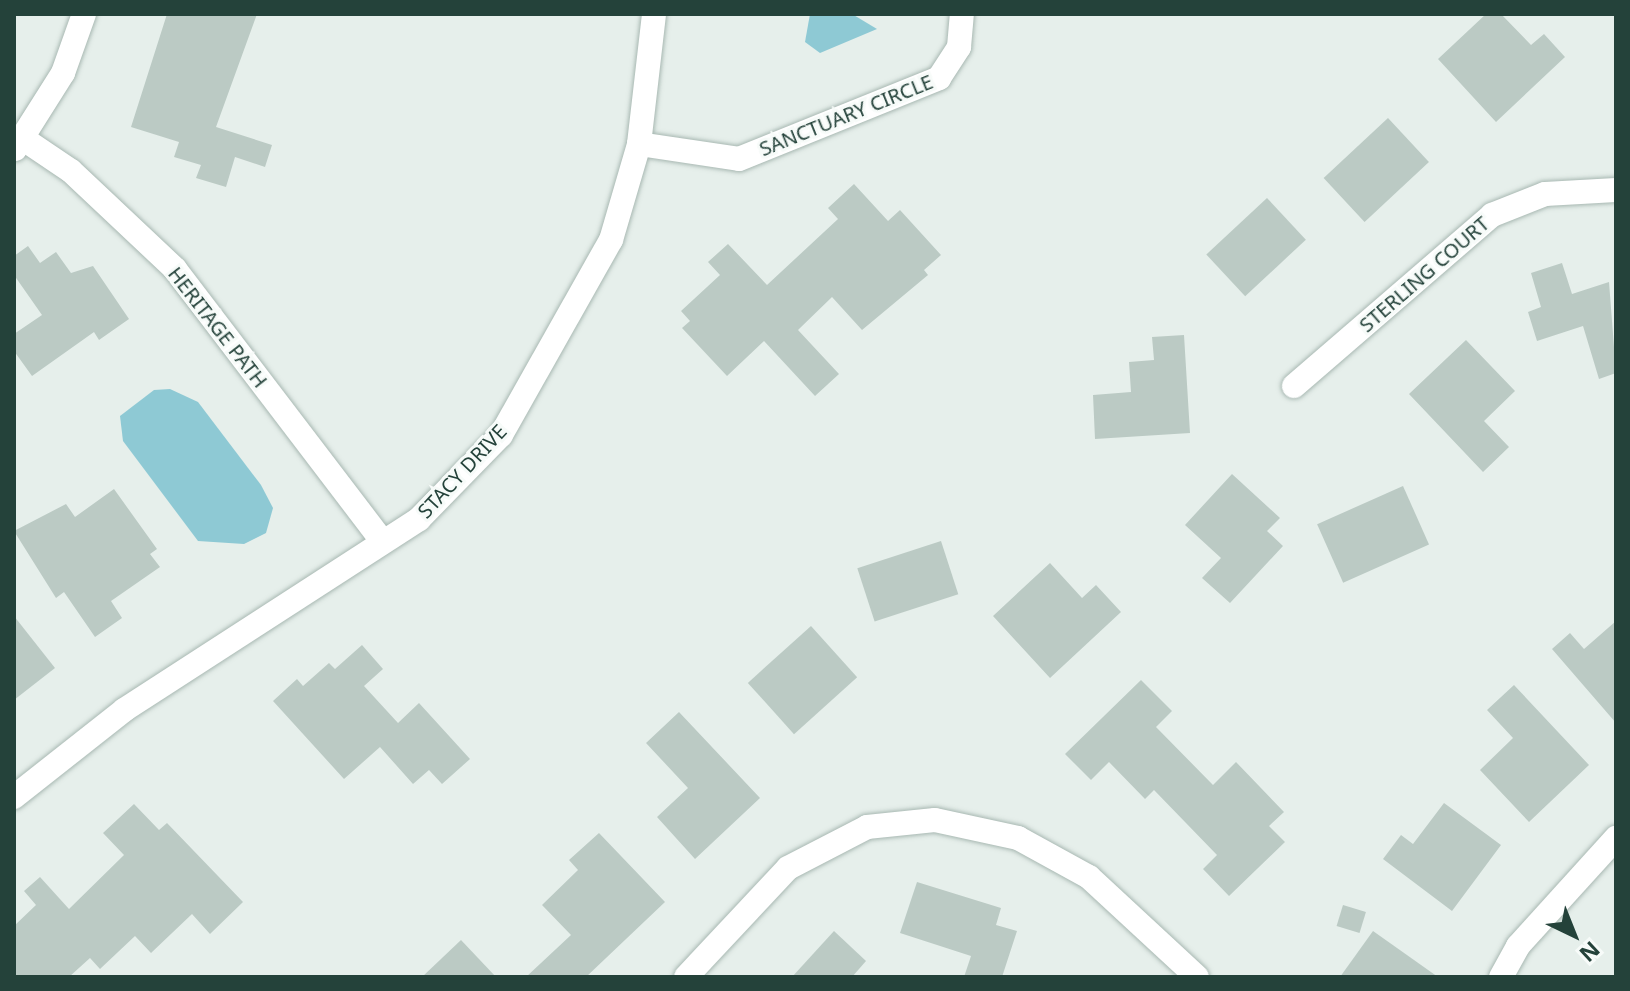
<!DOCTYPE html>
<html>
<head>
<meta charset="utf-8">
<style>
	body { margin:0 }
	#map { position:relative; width:1630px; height:991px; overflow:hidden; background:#e6efeb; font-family:"Noto Sans",sans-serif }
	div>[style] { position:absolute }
	.water>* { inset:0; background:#8ec9d4 }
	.building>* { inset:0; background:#bbcac4; transform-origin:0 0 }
	.roads { filter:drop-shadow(0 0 2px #a8b8b2) drop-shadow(0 0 2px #a8b8b2) }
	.minor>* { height:24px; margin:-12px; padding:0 12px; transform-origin:12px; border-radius:12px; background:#fff }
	span { translate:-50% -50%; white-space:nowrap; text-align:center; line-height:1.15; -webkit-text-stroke:6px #f7fbf9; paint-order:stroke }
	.street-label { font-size:20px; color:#24423a }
	.frame { position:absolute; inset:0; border:16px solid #24423a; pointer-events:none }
	.north { position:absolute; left:1534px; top:895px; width:80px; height:80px; -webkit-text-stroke:6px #f7fbf9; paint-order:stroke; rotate:137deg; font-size:22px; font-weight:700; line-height:32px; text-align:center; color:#24423a }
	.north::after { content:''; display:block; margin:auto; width:28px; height:36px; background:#24423a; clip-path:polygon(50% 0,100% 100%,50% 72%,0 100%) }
</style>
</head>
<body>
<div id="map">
	<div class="water">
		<div style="clip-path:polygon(810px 14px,852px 14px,877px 29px,820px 53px,805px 42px)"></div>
		<div style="clip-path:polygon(170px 389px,198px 402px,261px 485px,273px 508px,266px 533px,244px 544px,198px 541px,123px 441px,120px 416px,154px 390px)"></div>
	</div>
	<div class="building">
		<div style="clip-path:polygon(167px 14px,257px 14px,216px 127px,272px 145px,265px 167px,235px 157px,226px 187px,196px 178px,201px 165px,174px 157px,179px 142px,131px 127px)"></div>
		<div style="clip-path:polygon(1486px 14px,1501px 14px,1531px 45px,1544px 34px,1565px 57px,1496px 122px,1438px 59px)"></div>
		<div style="left:1388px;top:118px;width:60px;height:88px;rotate:47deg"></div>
		<div style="clip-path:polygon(854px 184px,888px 221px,900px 210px,941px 255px,924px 270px,928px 275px,862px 330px,832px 297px,798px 330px,839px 374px,815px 396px,764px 341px,727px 376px,682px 328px,690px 321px,681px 311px,720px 275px,708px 262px,728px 244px,767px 285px,838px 219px,828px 208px)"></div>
		<div style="left:1267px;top:198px;width:57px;height:83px;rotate:47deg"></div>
		<div style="clip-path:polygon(28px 246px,40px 263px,56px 252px,71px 273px,93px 266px,129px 319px,99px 340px,94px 332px,32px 376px,14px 351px,14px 334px,42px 315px,14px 275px,14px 256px)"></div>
		<div style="clip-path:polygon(1562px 263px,1572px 294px,1609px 282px,1616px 373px,1599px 379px,1583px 326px,1537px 341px,1528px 312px,1541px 307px,1531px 273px)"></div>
		<div style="clip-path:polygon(1184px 335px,1190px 433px,1095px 439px,1093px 395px,1131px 392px,1129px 362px,1154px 360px,1152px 337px)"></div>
		<div style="clip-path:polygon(1466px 340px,1515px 391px,1484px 421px,1509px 447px,1483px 472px,1409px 394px)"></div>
		<div style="clip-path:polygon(1232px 474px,1280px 518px,1267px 531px,1283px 546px,1230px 603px,1202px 578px,1221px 558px,1185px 525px)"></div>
		<div style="left:1403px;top:486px;width:64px;height:94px;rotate:66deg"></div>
		<div style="clip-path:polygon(114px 489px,157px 549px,150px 554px,160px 567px,111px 601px,122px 618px,95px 637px,64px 592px,56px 598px,14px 531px,66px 504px,75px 517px)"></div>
		<div style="left:941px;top:541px;width:56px;height:88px;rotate:72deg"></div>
		<div style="clip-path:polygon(1050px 563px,1082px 598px,1096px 585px,1121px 612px,1050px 678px,993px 616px)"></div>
		<div style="clip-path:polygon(14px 616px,55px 668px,14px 700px)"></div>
		<div style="clip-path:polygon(1616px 621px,1616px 723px,1552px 649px,1570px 633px,1584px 649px)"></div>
		<div style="left:811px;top:626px;width:69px;height:85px;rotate:48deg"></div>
		<div style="clip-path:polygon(362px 645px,383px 669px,364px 686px,398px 723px,419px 703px,470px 759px,442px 784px,429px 770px,413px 784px,380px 747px,344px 779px,273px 701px,297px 679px,303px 686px,329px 663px,335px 669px)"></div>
		<div style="clip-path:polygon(1141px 680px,1172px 711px,1156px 727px,1213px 785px,1236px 762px,1284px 812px,1269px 826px,1285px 842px,1229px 896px,1203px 869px,1217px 855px,1154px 790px,1145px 799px,1109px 762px,1091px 780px,1065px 754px)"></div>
		<div style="clip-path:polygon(1514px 685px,1589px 765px,1529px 822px,1480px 770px,1513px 738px,1487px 710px)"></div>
		<div style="clip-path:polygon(679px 712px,760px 798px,695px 859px,657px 817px,688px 788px,646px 743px)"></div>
		<div style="clip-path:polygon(1444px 803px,1501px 845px,1452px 911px,1383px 859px,1401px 835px,1413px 844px)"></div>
		<div style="clip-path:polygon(134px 804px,159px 830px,167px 823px,243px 902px,210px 934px,192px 914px,151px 953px,135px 936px,100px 969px,90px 958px,69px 977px,14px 977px,14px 926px,36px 905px,24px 891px,40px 877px,69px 909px,124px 855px,103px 833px)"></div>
		<div style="clip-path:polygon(599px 833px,665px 902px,586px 977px,526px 977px,571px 935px,542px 905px,578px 870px,569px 860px)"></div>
		<div style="clip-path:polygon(917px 882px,1001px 908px,996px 925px,1017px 931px,1002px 977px,964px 977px,971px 956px,900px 933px)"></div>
		<div style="left:1343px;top:905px;width:24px;height:22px;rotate:17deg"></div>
		<div style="clip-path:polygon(834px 931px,866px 961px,852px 977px,792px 977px)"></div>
		<div style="clip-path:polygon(1373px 931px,1438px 977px,1340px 977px)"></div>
		<div style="clip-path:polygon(461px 940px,496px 977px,422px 977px)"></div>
	</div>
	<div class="roads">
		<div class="minor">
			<div style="left:25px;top:140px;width:55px;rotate:34deg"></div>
			<div style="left:71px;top:171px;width:143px;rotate:43.3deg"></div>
			<div style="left:175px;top:269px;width:343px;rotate:52.7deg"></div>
			<div style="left:639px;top:144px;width:101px;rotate:8.5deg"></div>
			<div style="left:739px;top:159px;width:216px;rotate:-22deg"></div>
			<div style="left:939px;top:78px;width:37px;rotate:-57deg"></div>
			<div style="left:959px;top:47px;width:33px;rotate:-85deg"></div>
			<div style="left:15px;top:149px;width:90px;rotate:-57.7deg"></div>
			<div style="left:63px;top:73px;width:63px;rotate:-70.4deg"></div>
			<div style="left:1294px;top:386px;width:262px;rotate:-40.8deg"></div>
			<div style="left:1492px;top:215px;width:57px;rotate:-21.6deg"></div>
			<div style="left:1545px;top:194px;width:71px;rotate:-3.2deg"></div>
			<div style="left:14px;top:797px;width:140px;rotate:-38.3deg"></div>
			<div style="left:124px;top:710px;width:351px;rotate:-32.9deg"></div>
			<div style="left:419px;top:519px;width:117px;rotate:-45.7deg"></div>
			<div style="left:501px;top:435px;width:224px;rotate:-60.6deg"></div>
			<div style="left:611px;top:240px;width:100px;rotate:-73.7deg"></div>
			<div style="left:639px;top:144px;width:131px;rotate:-83.4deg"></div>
			<div style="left:686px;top:977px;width:149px;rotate:-46.9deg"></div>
			<div style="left:788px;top:868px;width:89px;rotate:-27.4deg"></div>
			<div style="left:867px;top:827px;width:68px;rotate:-5.9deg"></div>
			<div style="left:935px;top:820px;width:85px;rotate:12.2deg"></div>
			<div style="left:1018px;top:838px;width:81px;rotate:28.8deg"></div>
			<div style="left:1089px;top:877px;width:147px;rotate:42.8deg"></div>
			<div style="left:1501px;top:977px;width:35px;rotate:-61deg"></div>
			<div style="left:1518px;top:946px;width:146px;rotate:-47.8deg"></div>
		</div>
	</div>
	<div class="street-label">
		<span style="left:846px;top:115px;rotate:-22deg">SANCTUARY CIRCLE</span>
		<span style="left:1424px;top:274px;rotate:-41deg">STERLING COURT</span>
		<span style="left:218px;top:327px;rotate:52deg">HERITAGE PATH</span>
		<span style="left:462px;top:471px;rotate:-47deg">STACY DRIVE</span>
	</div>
	<div class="frame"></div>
	<div class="north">N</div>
</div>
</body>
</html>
